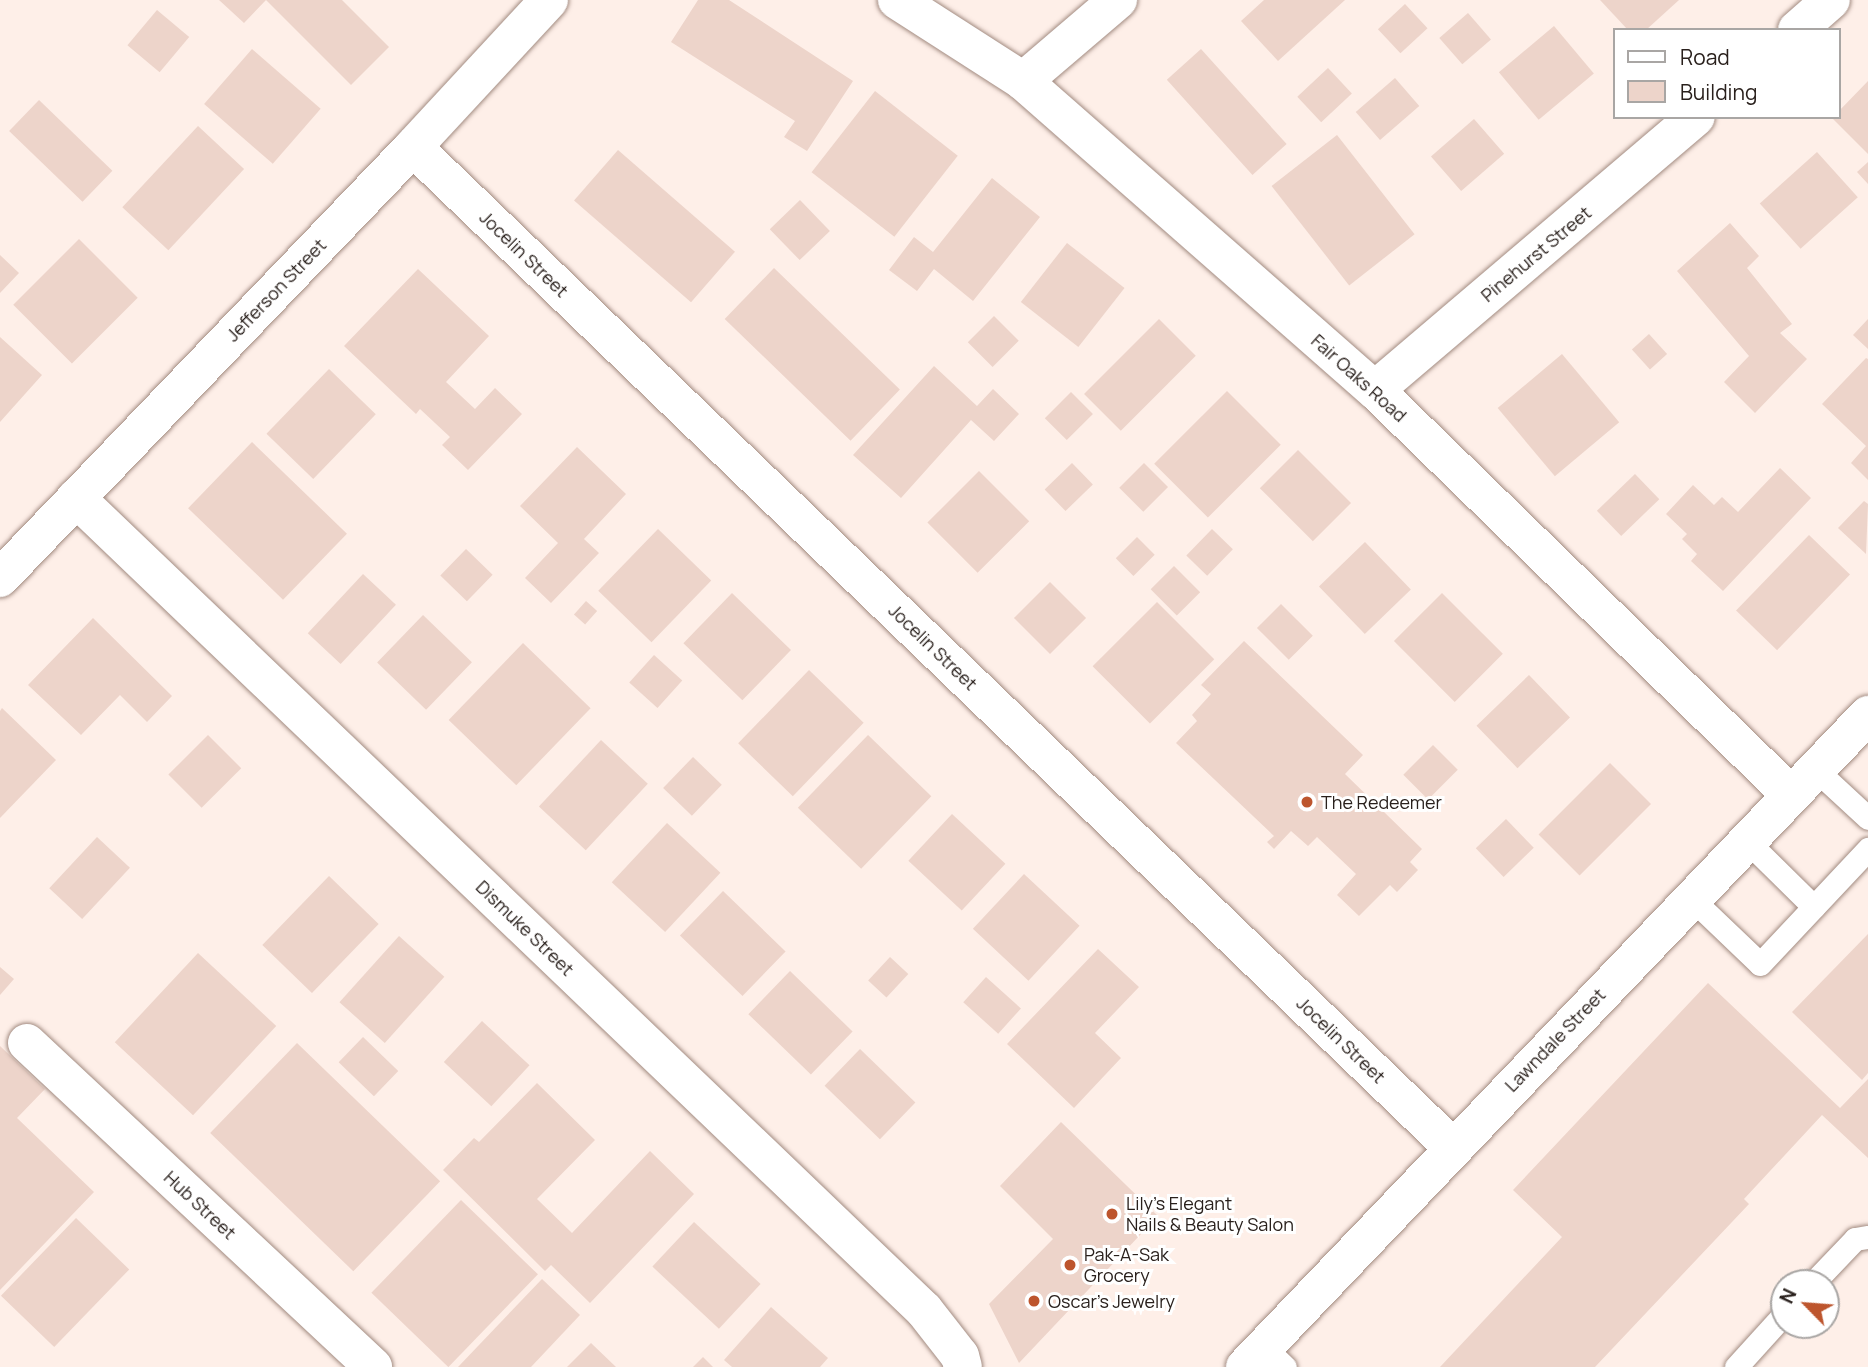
<!DOCTYPE html>
<html>
<head>
<meta charset="utf-8">
<style>
	body { margin:0 }
	#map { position:relative; width:1868px; height:1367px; overflow:hidden; background:#feefe8; font-family:Manrope,sans-serif }
	div>[style] { position:absolute }
	.building>* { inset:0; background:#edd4ca; transform-origin:0 0 }
	.roads { filter:drop-shadow(0 0 2px #a28b81) drop-shadow(0 0 2px #a28b81) }
	.lane>* { height:23px; margin:-11.5px; padding:0 11.5px; transform-origin:11.5px; border-radius:11.5px; background:#fff }
	.street>* { height:38px; margin:-19px; padding:0 19px; transform-origin:19px; border-radius:19px; background:#fff }
	.secondary>* { height:38px; margin:-19px; padding:0 19px; transform-origin:19px; border-radius:19px; background:#fff }
	.dots>* { width:19px; height:19px; translate:-50% -50%; box-sizing:border-box; border:4px solid #fff; border-radius:50% }
	span { translate:-50% -50%; white-space:nowrap; text-align:center; line-height:1.15; -webkit-text-stroke:6px #fff; paint-order:stroke }
	.street-label { font-size:18px; color:#29201c }
	.poi-label { font-size:18px; color:#29201c }
	.left { translate:0 -50%; text-align:left }
	.legend { position:absolute; left:1613px; top:28px; width:228px; height:91px; box-sizing:border-box; background:#fff; border:2px solid #a9a6a4; margin:0; padding:9px 12px; list-style:none; font-size:21px; color:#29201c }
	.legend li { display:flex; align-items:center; gap:14px; height:35px }
	.legend b { width:35px; border:2px solid #a9a6a4 }
	.north { position:absolute; left:1770px; top:1269px; width:70px; height:70px; box-sizing:border-box; background:#fff; border:2px solid #a9a6a4; border-radius:50%; rotate:295deg; font-size:19px; font-weight:700; line-height:28px; text-align:center; color:#29201c }
	.north::after { content:''; display:block; margin:auto; width:24px; height:32px; background:#bd552d; clip-path:polygon(50% 0,100% 100%,50% 72%,0 100%) }
</style>
</head>
<body>
<div id="map">
	<div class="building">
		<div style="clip-path:polygon(219px 0,342px 0,389px 47px,351px 85px,266px 0,244px 23px)"></div>
		<div style="clip-path:polygon(698px 0,729px 0,853px 81px,807px 151px,784px 137px,795px 121px,671px 42px)"></div>
		<div style="clip-path:polygon(1264px 0,1345px 0,1278px 61px,1241px 21px)"></div>
		<div style="clip-path:polygon(1600px 0,1679px 0,1646px 30px,1628px 30px)"></div>
		<div style="left:1405px;top:4px;width:33px;height:37px;rotate:47deg"></div>
		<div style="left:157px;top:10px;width:42px;height:46px;rotate:40deg"></div>
		<div style="left:1468px;top:13px;width:35px;height:38px;rotate:49deg"></div>
		<div style="left:1554px;top:26px;width:62px;height:72px;rotate:50deg"></div>
		<div style="left:252px;top:49px;width:91px;height:73px;rotate:41deg"></div>
		<div style="left:1201px;top:49px;width:128px;height:46px;rotate:48deg"></div>
		<div style="left:1328px;top:68px;width:35px;height:42px;rotate:47deg"></div>
		<div style="left:1395px;top:78px;width:37px;height:52px;rotate:49deg"></div>
		<div style="clip-path:polygon(1868px 81px,1868px 154px,1831px 117px,1838px 117px,1838px 112px)"></div>
		<div style="left:875px;top:91px;width:105px;height:103px;rotate:38deg"></div>
		<div style="left:39px;top:100px;width:102px;height:43px;rotate:44deg"></div>
		<div style="left:1474px;top:119px;width:46px;height:57px;rotate:49deg"></div>
		<div style="left:198px;top:126px;width:63px;height:111px;rotate:43deg"></div>
		<div style="left:1337px;top:135px;width:126px;height:83px;rotate:52deg"></div>
		<div style="left:618px;top:150px;width:155px;height:67px;rotate:41deg"></div>
		<div style="left:1817px;top:152px;width:61px;height:77px;rotate:48deg"></div>
		<div style="clip-path:polygon(1868px 162px,1868px 184px,1857px 172px)"></div>
		<div style="clip-path:polygon(992px 178px,1040px 217px,973px 301px,934px 269px,917px 291px,889px 270px,914px 237px,933px 252px)"></div>
		<div style="left:800px;top:200px;width:43px;height:42px;rotate:46deg"></div>
		<div style="clip-path:polygon(1730px 223px,1759px 256px,1747px 268px,1792px 324px,1780px 333px,1807px 359px,1755px 413px,1724px 382px,1749px 356px,1677px 271px)"></div>
		<div style="left:79px;top:239px;width:83px;height:93px;rotate:45deg"></div>
		<div style="left:1067px;top:243px;width:73px;height:75px;rotate:38deg"></div>
		<div style="clip-path:polygon(0 255px,19px 273px,0 293px)"></div>
		<div style="left:774px;top:268px;width:175px;height:71px;rotate:44deg"></div>
		<div style="clip-path:polygon(418px 269px,489px 336px,446px 382px,475px 409px,495px 388px,522px 414px,468px 470px,442px 445px,450px 437px,420px 409px,416px 414px,344px 346px)"></div>
		<div style="left:994px;top:316px;width:35px;height:37px;rotate:45deg"></div>
		<div style="left:1159px;top:319px;width:52px;height:106px;rotate:45deg"></div>
		<div style="clip-path:polygon(1868px 319px,1868px 349px,1853px 335px)"></div>
		<div style="left:1649px;top:334px;width:27px;height:23px;rotate:48deg"></div>
		<div style="clip-path:polygon(0 337px,42px 375px,0 422px)"></div>
		<div style="left:1562px;top:354px;width:89px;height:84px;rotate:50deg"></div>
		<div style="clip-path:polygon(1866px 358px,1868px 359px,1868px 480px,1851px 463px,1866px 446px,1822px 404px)"></div>
		<div style="clip-path:polygon(934px 366px,977px 406px,993px 389px,1019px 414px,994px 441px,971px 420px,901px 498px,853px 455px)"></div>
		<div style="left:329px;top:369px;width:65px;height:90px;rotate:44deg"></div>
		<div style="left:1227px;top:391px;width:76px;height:103px;rotate:45deg"></div>
		<div style="left:1071px;top:392px;width:31px;height:37px;rotate:45deg"></div>
		<div style="left:252px;top:442px;width:132px;height:92px;rotate:44deg"></div>
		<div style="clip-path:polygon(577px 447px,626px 494px,584px 539px,599px 553px,551px 603px,525px 578px,558px 543px,520px 506px)"></div>
		<div style="left:1298px;top:450px;width:75px;height:54px;rotate:45deg"></div>
		<div style="left:1072px;top:463px;width:30px;height:38px;rotate:46deg"></div>
		<div style="left:1144px;top:463px;width:34px;height:35px;rotate:45deg"></div>
		<div style="clip-path:polygon(1780px 468px,1811px 498px,1723px 591px,1691px 561px,1697px 554px,1682px 539px,1687px 534px,1666px 514px,1693px 485px,1714px 505px,1722px 497px,1738px 512px)"></div>
		<div style="left:979px;top:471px;width:71px;height:73px;rotate:45deg"></div>
		<div style="left:1635px;top:474px;width:35px;height:53px;rotate:46deg"></div>
		<div style="clip-path:polygon(1864px 501px,1868px 504px,1866px 554px,1838px 528px)"></div>
		<div style="left:658px;top:529px;width:74px;height:86px;rotate:44deg"></div>
		<div style="left:1212px;top:529px;width:29px;height:37px;rotate:44deg"></div>
		<div style="left:1809px;top:535px;width:57px;height:105px;rotate:44deg"></div>
		<div style="left:1137px;top:537px;width:25px;height:30px;rotate:45deg"></div>
		<div style="left:1365px;top:542px;width:66px;height:64px;rotate:46deg"></div>
		<div style="left:466px;top:549px;width:37px;height:37px;rotate:44deg"></div>
		<div style="left:1174px;top:566px;width:37px;height:33px;rotate:45deg"></div>
		<div style="left:363px;top:574px;width:45px;height:81px;rotate:43deg"></div>
		<div style="left:1050px;top:582px;width:51px;height:51px;rotate:45deg"></div>
		<div style="left:732px;top:593px;width:82px;height:70px;rotate:44deg"></div>
		<div style="left:1442px;top:593px;width:86px;height:68px;rotate:45deg"></div>
		<div style="left:586px;top:601px;width:15px;height:18px;rotate:42deg"></div>
		<div style="left:1157px;top:602px;width:81px;height:91px;rotate:45deg"></div>
		<div style="left:1281px;top:604px;width:45px;height:34px;rotate:45deg"></div>
		<div style="left:423px;top:615px;width:68px;height:66px;rotate:44deg"></div>
		<div style="clip-path:polygon(93px 618px,172px 696px,147px 722px,120px 695px,81px 735px,28px 685px)"></div>
		<div style="clip-path:polygon(1244px 641px,1363px 755px,1345px 774px,1422px 849px,1410px 862px,1418px 870px,1397px 892px,1390px 885px,1359px 916px,1337px 895px,1356px 874px,1317px 837px,1308px 846px,1291px 831px,1274px 849px,1267px 842px,1274px 836px,1176px 743px,1197px 721px,1192px 715px,1211px 694px,1201px 685px)"></div>
		<div style="left:523px;top:643px;width:94px;height:107px;rotate:44deg"></div>
		<div style="left:654px;top:655px;width:38px;height:37px;rotate:42deg"></div>
		<div style="left:809px;top:670px;width:76px;height:102px;rotate:44deg"></div>
		<div style="left:1529px;top:675px;width:59px;height:73px;rotate:46deg"></div>
		<div style="clip-path:polygon(2px 708px,56px 760px,0 818px,0 711px)"></div>
		<div style="left:208px;top:735px;width:47px;height:56px;rotate:45deg"></div>
		<div style="left:868px;top:735px;width:88px;height:101px;rotate:44deg"></div>
		<div style="left:601px;top:740px;width:64px;height:91px;rotate:43deg"></div>
		<div style="left:1433px;top:745px;width:35px;height:42px;rotate:45deg"></div>
		<div style="left:693px;top:757px;width:40px;height:43px;rotate:44deg"></div>
		<div style="left:1610px;top:763px;width:58px;height:101px;rotate:45deg"></div>
		<div style="left:952px;top:814px;width:73px;height:64px;rotate:43deg"></div>
		<div style="left:1506px;top:819px;width:40px;height:42px;rotate:46deg"></div>
		<div style="left:667px;top:823px;width:73px;height:81px;rotate:43deg"></div>
		<div style="left:97px;top:837px;width:45px;height:70px;rotate:43deg"></div>
		<div style="left:1024px;top:874px;width:76px;height:75px;rotate:43deg"></div>
		<div style="left:329px;top:876px;width:69px;height:96px;rotate:44deg"></div>
		<div style="left:723px;top:891px;width:87px;height:62px;rotate:44deg"></div>
		<div style="clip-path:polygon(1868px 934px,1868px 1073px,1862px 1080px,1792px 1012px)"></div>
		<div style="left:399px;top:936px;width:61px;height:89px;rotate:42deg"></div>
		<div style="clip-path:polygon(1098px 949px,1139px 987px,1095px 1033px,1121px 1058px,1074px 1108px,1007px 1044px)"></div>
		<div style="left:198px;top:953px;width:107px;height:122px;rotate:43deg"></div>
		<div style="left:890px;top:957px;width:25px;height:32px;rotate:43deg"></div>
		<div style="clip-path:polygon(0 967px,14px 979px,0 995px)"></div>
		<div style="left:790px;top:971px;width:87px;height:60px;rotate:44deg"></div>
		<div style="left:986px;top:977px;width:47px;height:34px;rotate:42deg"></div>
		<div style="clip-path:polygon(1708px 983px,1840px 1108px,1868px 1079px,1868px 1158px,1822px 1115px,1744px 1199px,1749px 1204px,1595px 1367px,1440px 1367px,1562px 1237px,1513px 1190px)"></div>
		<div style="left:482px;top:1021px;width:65px;height:56px;rotate:43deg"></div>
		<div style="left:363px;top:1037px;width:49px;height:35px;rotate:44deg"></div>
		<div style="left:297px;top:1043px;width:199px;height:125px;rotate:44deg"></div>
		<div style="clip-path:polygon(0 1046px,45px 1089px,17px 1118px,94px 1192px,0 1290px)"></div>
		<div style="left:860px;top:1049px;width:77px;height:51px;rotate:44deg"></div>
		<div style="clip-path:polygon(537px 1083px,595px 1140px,537px 1199px,572px 1233px,650px 1151px,694px 1194px,590px 1303px,551px 1265px,545px 1271px,443px 1170px,474px 1138px,479px 1142px)"></div>
		<div style="clip-path:polygon(1061px 1122px,1158px 1216px,1019px 1363px,989px 1304px,1053px 1239px,1000px 1186px)"></div>
		<div style="left:461px;top:1200px;width:107px;height:129px;rotate:44deg"></div>
		<div style="left:76px;top:1218px;width:74px;height:108px;rotate:44deg"></div>
		<div style="left:694px;top:1222px;width:91px;height:61px;rotate:43deg"></div>
		<div style="clip-path:polygon(542px 1279px,580px 1315px,531px 1367px,458px 1367px)"></div>
		<div style="clip-path:polygon(771px 1307px,828px 1358px,820px 1367px,732px 1367px,724px 1360px)"></div>
		<div style="clip-path:polygon(591px 1343px,616px 1367px,567px 1367px)"></div>
		<div style="clip-path:polygon(703px 1357px,713px 1367px,693px 1367px)"></div>
	</div>
	<div class="roads">
		<div class="lane">
			<div style="left:1815px;top:769px;width:72px;rotate:42.8deg"></div>
			<div style="left:1746px;top:840px;width:95px;rotate:44.6deg"></div>
			<div style="left:1691px;top:898px;width:95px;rotate:43.7deg"></div>
			<div style="left:1760px;top:964px;width:158px;rotate:-46.8deg"></div>
			<div style="left:1813px;top:1283px;width:61px;rotate:-46.3deg"></div>
			<div style="left:1855px;top:1239px;width:13px;rotate:-9deg"></div>
			<div style="left:1264px;top:1347px;width:29px;rotate:44deg"></div>
			<div style="left:1736px;top:1367px;width:72px;rotate:-47.8deg"></div>
		</div>
		<div class="street">
			<div style="left:897px;top:0;width:150px;rotate:32.7deg"></div>
			<div style="left:1023px;top:81px;width:468px;rotate:41.3deg"></div>
			<div style="left:1375px;top:390px;width:579px;rotate:44.23deg"></div>
			<div style="left:1797px;top:30px;width:45px;rotate:-41.4deg"></div>
			<div style="left:1023px;top:81px;width:125px;rotate:-40.5deg"></div>
			<div style="left:413px;top:147px;width:1442px;rotate:43.9deg"></div>
			<div style="left:1375px;top:390px;width:421px;rotate:-40.4deg"></div>
			<div style="left:27px;top:1043px;width:474px;rotate:43.1deg"></div>
		</div>
		<div class="secondary">
			<div style="left:76px;top:498px;width:1174px;rotate:43.76deg"></div>
			<div style="left:924px;top:1310px;width:58px;rotate:52deg"></div>
			<div style="left:960px;top:1356px;width:11px;rotate:75deg"></div>
			<div style="left:0;top:578px;width:597px;rotate:-46.22deg"></div>
			<div style="left:413px;top:147px;width:200px;rotate:-47.2deg"></div>
			<div style="left:1245px;top:1367px;width:902px;rotate:-46.3deg"></div>
		</div>
	</div>
	<div class="dots">
		<div style="left:1307px;top:802px;background:#bd552d"></div>
		<div style="left:1112px;top:1214px;background:#bd552d"></div>
		<div style="left:1070px;top:1265px;background:#bd552d"></div>
		<div style="left:1034px;top:1301px;background:#bd552d"></div>
	</div>
	<div class="street-label">
		<span style="left:524px;top:254px;rotate:44deg">Jocelin Street</span>
		<span style="left:1536px;top:254px;rotate:-40deg">Pinehurst Street</span>
		<span style="left:276px;top:290px;rotate:-46deg">Jefferson Street</span>
		<span style="left:1359px;top:378px;rotate:42deg">Fair Oaks Road</span>
		<span style="left:933px;top:647px;rotate:44deg">Jocelin Street</span>
		<span style="left:525px;top:928px;rotate:44deg">Dismuke Street</span>
		<span style="left:1341px;top:1040px;rotate:44deg">Jocelin Street</span>
		<span style="left:1555px;top:1040px;rotate:-46deg">Lawndale Street</span>
		<span style="left:200px;top:1205px;rotate:43deg">Hub Street</span>
	</div>
	<div class="poi-label">
		<span class="left" style="left:1321px;top:802px">The Redeemer</span>
		<span class="left" style="left:1126px;top:1214px">Lily's Elegant<br>Nails &amp; Beauty Salon</span>
		<span class="left" style="left:1084px;top:1265px">Pak-A-Sak<br>Grocery</span>
		<span class="left" style="left:1048px;top:1301px">Oscar's Jewelry</span>
	</div>
	<ul class="legend">
	<li><b style="height:9px;background:#fff"></b>Road</li>
	<li><b style="height:19px;background:#edd4ca"></b>Building</li>
	</ul>
	<div class="north">N</div>
</div>
</body>
</html>
